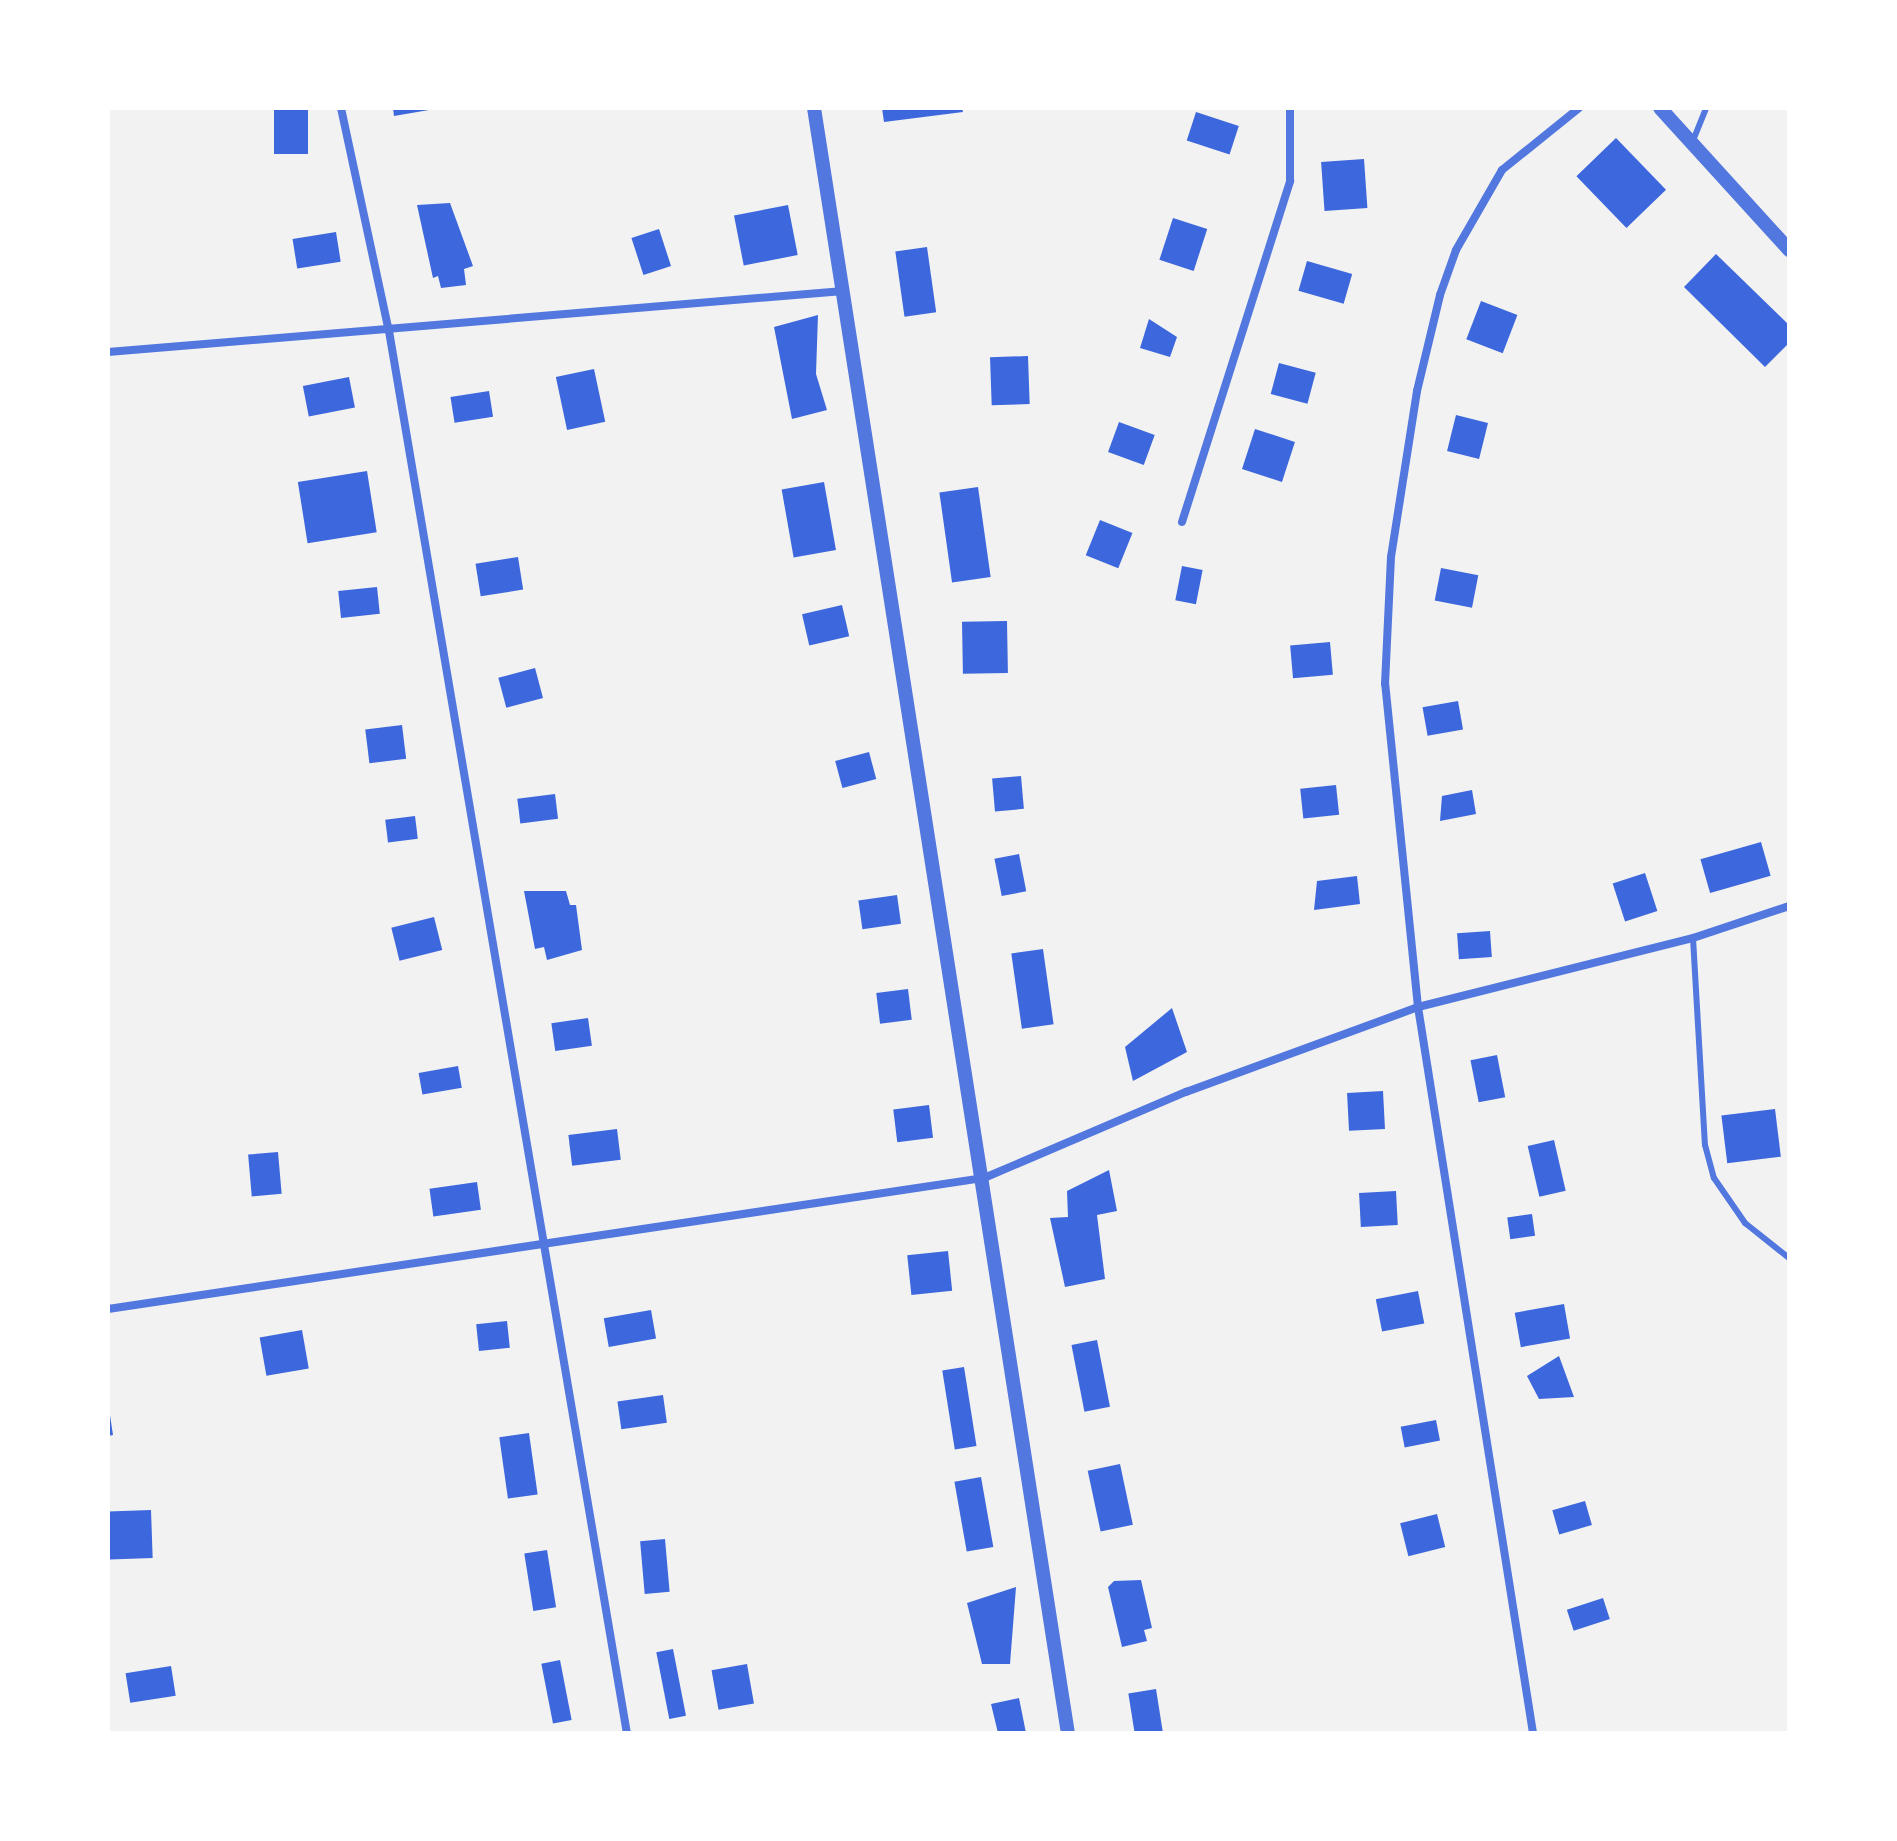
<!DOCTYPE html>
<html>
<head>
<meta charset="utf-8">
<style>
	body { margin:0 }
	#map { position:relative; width:1897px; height:1841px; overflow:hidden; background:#f2f2f2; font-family:Montserrat,sans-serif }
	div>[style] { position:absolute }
	.building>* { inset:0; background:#3d67dc; transform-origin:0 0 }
	.service>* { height:6px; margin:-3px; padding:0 3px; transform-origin:3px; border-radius:3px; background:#5277de }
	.minor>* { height:8px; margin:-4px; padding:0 4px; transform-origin:4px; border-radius:4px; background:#5277de }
	.tertiary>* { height:14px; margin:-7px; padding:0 7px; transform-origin:7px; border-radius:7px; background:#5277de }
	span { translate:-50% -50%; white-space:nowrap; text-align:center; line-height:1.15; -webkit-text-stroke:8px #fff; paint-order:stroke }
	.frame { position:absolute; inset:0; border:110px solid #fff; pointer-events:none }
</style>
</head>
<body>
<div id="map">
	<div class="building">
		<div style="left:274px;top:108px;width:34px;height:46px"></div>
		<div style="clip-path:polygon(393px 108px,429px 108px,429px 110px,394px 116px)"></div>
		<div style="clip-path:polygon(882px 108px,962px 108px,963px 112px,884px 122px)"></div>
		<div style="left:1196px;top:112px;width:45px;height:30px;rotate:18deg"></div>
		<div style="left:1616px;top:138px;width:72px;height:55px;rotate:46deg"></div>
		<div style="left:1364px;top:159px;width:49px;height:43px;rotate:86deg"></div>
		<div style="clip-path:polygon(450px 203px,473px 266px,464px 269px,466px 285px,441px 288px,438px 276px,433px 278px,417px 205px)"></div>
		<div style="left:788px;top:205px;width:51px;height:55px;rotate:79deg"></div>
		<div style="left:1173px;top:218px;width:36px;height:44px;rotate:18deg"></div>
		<div style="left:659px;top:229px;width:39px;height:29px;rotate:72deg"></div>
		<div style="left:336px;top:232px;width:30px;height:44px;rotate:81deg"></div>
		<div style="left:927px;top:247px;width:66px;height:32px;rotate:82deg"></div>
		<div style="clip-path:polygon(1716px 254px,1789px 325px,1789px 343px,1765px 367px,1684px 287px)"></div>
		<div style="left:1307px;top:261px;width:47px;height:31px;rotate:16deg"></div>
		<div style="left:1481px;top:301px;width:39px;height:41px;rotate:21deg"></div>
		<div style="clip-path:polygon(818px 315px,816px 374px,827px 410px,792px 419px,774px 327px)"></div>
		<div style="clip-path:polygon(1149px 319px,1177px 337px,1170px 357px,1140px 348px)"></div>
		<div style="left:1028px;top:356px;width:48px;height:38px;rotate:88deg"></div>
		<div style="left:1279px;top:363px;width:38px;height:32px;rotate:15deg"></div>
		<div style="left:594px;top:369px;width:54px;height:39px;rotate:78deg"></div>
		<div style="left:349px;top:377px;width:31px;height:47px;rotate:79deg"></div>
		<div style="left:489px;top:391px;width:26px;height:39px;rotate:81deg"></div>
		<div style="left:1456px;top:415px;width:33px;height:37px;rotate:14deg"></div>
		<div style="left:1119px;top:422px;width:38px;height:32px;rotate:20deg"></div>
		<div style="left:1255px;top:429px;width:42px;height:42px;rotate:18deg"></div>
		<div style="left:367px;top:471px;width:62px;height:70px;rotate:81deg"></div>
		<div style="left:824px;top:482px;width:69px;height:43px;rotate:80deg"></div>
		<div style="left:978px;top:487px;width:91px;height:39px;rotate:82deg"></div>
		<div style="left:1100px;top:520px;width:35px;height:38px;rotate:22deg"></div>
		<div style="left:518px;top:557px;width:33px;height:43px;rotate:81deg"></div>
		<div style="left:1182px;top:566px;width:21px;height:35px;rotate:11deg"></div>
		<div style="left:1441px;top:568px;width:38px;height:33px;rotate:11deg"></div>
		<div style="left:377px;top:587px;width:27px;height:39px;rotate:84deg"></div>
		<div style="left:842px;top:605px;width:32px;height:41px;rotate:77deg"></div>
		<div style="left:1007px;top:621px;width:52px;height:45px;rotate:89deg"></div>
		<div style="left:1330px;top:642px;width:33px;height:40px;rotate:85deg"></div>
		<div style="left:535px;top:668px;width:31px;height:38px;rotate:75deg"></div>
		<div style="left:1458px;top:701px;width:29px;height:36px;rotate:80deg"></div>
		<div style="left:402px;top:725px;width:34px;height:37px;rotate:83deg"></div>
		<div style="left:869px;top:752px;width:28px;height:35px;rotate:75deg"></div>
		<div style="left:1021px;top:776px;width:33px;height:29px;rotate:85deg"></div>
		<div style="left:1336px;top:785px;width:30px;height:36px;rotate:84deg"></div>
		<div style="clip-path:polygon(1472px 790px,1476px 814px,1440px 821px,1442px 796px)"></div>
		<div style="left:555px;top:794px;width:25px;height:38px;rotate:83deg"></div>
		<div style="left:415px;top:816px;width:23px;height:30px;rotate:83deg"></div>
		<div style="left:1761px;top:842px;width:35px;height:63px;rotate:74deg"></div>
		<div style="left:1019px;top:854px;width:38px;height:25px;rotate:79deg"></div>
		<div style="left:1645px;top:873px;width:40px;height:34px;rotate:72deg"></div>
		<div style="clip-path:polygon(1357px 876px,1360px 904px,1314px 910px,1317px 881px)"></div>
		<div style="clip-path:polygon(524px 891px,566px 891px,570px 905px,576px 905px,582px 950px,547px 960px,544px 947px,535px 949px)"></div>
		<div style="left:897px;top:895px;width:29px;height:39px;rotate:82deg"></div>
		<div style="left:434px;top:917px;width:34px;height:44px;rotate:76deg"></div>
		<div style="left:1490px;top:931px;width:26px;height:33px;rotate:86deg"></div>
		<div style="left:1043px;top:949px;width:76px;height:32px;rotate:82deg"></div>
		<div style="left:908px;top:989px;width:31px;height:32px;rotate:83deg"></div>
		<div style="clip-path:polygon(1172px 1008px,1187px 1052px,1133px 1081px,1125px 1047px)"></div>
		<div style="left:588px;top:1018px;width:28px;height:37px;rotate:82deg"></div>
		<div style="left:1497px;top:1055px;width:43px;height:27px;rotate:79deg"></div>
		<div style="left:458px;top:1066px;width:22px;height:40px;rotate:80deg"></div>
		<div style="left:1383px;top:1091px;width:38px;height:36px;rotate:87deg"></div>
		<div style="left:929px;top:1105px;width:33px;height:36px;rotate:83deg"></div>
		<div style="left:1775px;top:1109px;width:48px;height:54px;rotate:83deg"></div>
		<div style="left:617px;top:1129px;width:31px;height:49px;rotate:83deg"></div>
		<div style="left:1554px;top:1140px;width:52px;height:27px;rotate:77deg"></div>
		<div style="left:278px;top:1152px;width:42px;height:30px;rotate:85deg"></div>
		<div style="clip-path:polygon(1109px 1170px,1117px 1211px,1097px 1215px,1105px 1279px,1065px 1287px,1050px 1218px,1068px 1217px,1067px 1191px)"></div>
		<div style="left:477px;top:1182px;width:28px;height:48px;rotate:82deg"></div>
		<div style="left:1396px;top:1191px;width:34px;height:37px;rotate:87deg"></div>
		<div style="left:1532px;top:1214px;width:22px;height:25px;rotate:82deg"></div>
		<div style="left:948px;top:1251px;width:40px;height:41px;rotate:84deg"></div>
		<div style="left:1418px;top:1291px;width:33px;height:43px;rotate:79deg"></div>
		<div style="left:1564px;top:1304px;width:35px;height:50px;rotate:80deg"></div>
		<div style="left:651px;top:1310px;width:29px;height:48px;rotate:80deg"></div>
		<div style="left:507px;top:1321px;width:27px;height:31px;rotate:84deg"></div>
		<div style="left:302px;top:1330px;width:39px;height:43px;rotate:80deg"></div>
		<div style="left:1097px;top:1340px;width:68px;height:26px;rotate:79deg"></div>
		<div style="clip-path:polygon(1559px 1356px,1574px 1397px,1539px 1399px,1527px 1376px)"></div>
		<div style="left:964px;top:1367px;width:80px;height:22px;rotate:81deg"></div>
		<div style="left:663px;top:1395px;width:28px;height:46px;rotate:82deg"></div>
		<div style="clip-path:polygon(108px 1402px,113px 1435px,108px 1436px)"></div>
		<div style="left:1436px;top:1420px;width:21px;height:36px;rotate:79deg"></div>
		<div style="left:529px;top:1433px;width:62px;height:30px;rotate:82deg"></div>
		<div style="left:1120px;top:1464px;width:62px;height:33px;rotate:78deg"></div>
		<div style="left:981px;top:1477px;width:71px;height:27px;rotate:80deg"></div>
		<div style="left:1585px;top:1501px;width:25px;height:34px;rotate:74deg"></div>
		<div style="left:151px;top:1510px;width:48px;height:43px;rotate:88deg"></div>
		<div style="left:1437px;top:1514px;width:34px;height:38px;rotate:76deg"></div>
		<div style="left:665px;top:1539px;width:53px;height:25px;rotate:85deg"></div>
		<div style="left:547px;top:1550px;width:58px;height:23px;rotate:81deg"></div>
		<div style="clip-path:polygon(1141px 1580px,1152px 1628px,1144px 1630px,1147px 1641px,1122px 1647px,1108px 1587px,1114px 1581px)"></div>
		<div style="clip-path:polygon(1016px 1587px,1010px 1664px,982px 1664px,967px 1603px)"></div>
		<div style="left:1603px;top:1598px;width:22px;height:38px;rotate:72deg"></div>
		<div style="left:673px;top:1649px;width:68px;height:17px;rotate:79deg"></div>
		<div style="left:560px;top:1660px;width:61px;height:19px;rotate:79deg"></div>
		<div style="left:747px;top:1664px;width:40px;height:36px;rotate:80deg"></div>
		<div style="left:171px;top:1666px;width:30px;height:46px;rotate:81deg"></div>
		<div style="left:1156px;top:1689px;width:45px;height:28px;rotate:81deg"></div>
		<div style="clip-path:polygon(1019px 1698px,1026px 1733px,998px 1733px,991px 1704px)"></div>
	</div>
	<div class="service">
		<div style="left:1692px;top:143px;width:38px;rotate:-68deg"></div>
		<div style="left:1693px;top:938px;width:207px;rotate:86.7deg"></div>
		<div style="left:1705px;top:1145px;width:34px;rotate:75deg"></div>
		<div style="left:1714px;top:1178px;width:55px;rotate:55.4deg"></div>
		<div style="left:1745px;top:1223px;width:56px;rotate:38.5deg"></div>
	</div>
	<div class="minor">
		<div style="left:341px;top:108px;width:228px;rotate:77.9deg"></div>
		<div style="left:389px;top:331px;width:1422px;rotate:80.37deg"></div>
		<div style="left:108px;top:352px;width:738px;rotate:-4.74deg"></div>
		<div style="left:1182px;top:522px;width:358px;rotate:-72.4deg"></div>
		<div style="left:1290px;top:181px;width:73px;rotate:-90deg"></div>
		<div style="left:108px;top:1309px;width:886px;rotate:-8.51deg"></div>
		<div style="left:984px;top:1178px;width:220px;rotate:-23.1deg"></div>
		<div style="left:1186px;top:1092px;width:247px;rotate:-20.1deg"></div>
		<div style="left:1418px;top:1007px;width:284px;rotate:-14.1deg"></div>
		<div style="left:1693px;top:938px;width:101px;rotate:-18.4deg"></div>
		<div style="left:1533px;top:1733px;width:735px;rotate:-99deg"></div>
		<div style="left:1418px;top:1007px;width:325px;rotate:-95.8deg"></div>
		<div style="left:1385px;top:684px;width:127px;rotate:-87.3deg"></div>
		<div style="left:1391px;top:557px;width:168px;rotate:-81.1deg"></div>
		<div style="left:1417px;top:391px;width:99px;rotate:-76.5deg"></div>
		<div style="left:1440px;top:295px;width:48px;rotate:-70.4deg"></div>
		<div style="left:1456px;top:250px;width:92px;rotate:-60.1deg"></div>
		<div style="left:1502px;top:170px;width:99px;rotate:-38.8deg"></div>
	</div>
	<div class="tertiary">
		<div style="left:814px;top:108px;width:1645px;rotate:81.12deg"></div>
		<div style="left:1660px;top:108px;width:192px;rotate:47.7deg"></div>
	</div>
	<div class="frame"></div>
</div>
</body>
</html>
